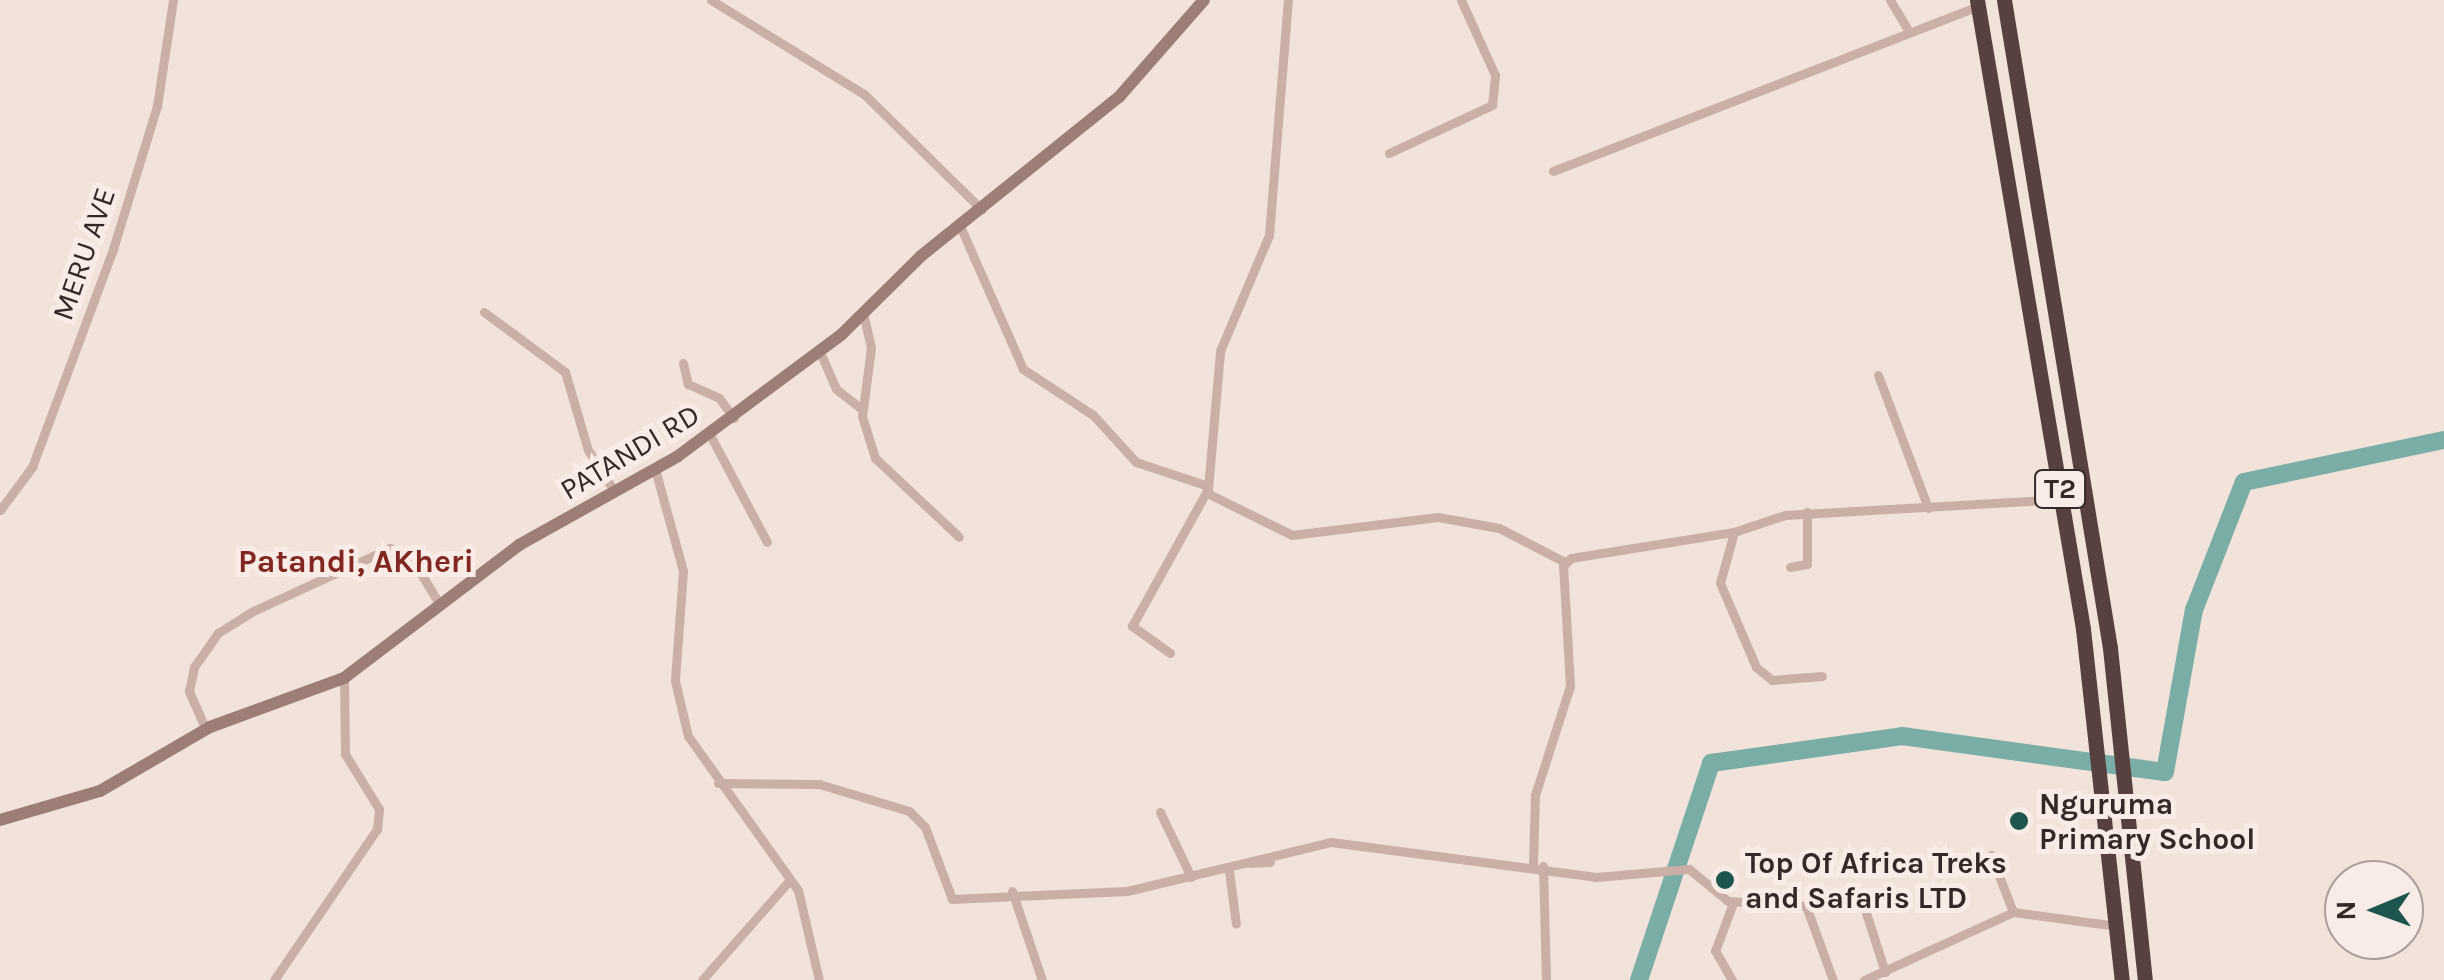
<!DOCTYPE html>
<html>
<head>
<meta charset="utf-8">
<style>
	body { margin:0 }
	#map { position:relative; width:2444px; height:980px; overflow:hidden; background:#f1e2da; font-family:Karla,sans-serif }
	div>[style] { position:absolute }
	.river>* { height:18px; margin:-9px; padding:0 9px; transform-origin:9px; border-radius:9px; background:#79ada6 }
	.street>* { height:9px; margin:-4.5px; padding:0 4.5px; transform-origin:4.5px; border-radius:4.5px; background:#c9afa6 }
	.secondary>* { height:12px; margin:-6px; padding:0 6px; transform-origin:6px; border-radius:6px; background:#9c7e77 }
	.highway>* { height:15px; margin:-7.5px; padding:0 7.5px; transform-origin:7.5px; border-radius:7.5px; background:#56413e }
	.dots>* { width:28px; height:28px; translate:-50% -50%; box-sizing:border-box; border:5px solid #f9ece6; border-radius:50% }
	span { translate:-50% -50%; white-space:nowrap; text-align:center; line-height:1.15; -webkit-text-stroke:10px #f9ece6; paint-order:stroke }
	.shield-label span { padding:2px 8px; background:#f9ece6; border:2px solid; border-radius:8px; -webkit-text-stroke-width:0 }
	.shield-label { font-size:28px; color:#352927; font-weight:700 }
	.street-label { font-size:30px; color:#352927 }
	.poi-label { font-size:30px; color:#352927; font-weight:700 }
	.left { translate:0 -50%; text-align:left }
	.neighbourhood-label { font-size:32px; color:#822621; font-weight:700 }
	.north { position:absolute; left:2324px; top:860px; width:100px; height:100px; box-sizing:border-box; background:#f9ece6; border:2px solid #ab9e9a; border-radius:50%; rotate:269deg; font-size:28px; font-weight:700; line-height:40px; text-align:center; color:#352927 }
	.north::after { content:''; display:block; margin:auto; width:35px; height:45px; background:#1d554f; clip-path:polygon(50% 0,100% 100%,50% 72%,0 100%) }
</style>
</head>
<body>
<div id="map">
	<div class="river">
		<div style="left:1639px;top:980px;width:229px;rotate:-71.6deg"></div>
		<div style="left:1711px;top:763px;width:193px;rotate:-8deg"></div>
		<div style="left:1902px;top:736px;width:265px;rotate:7.8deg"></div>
		<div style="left:2165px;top:772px;width:165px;rotate:-79.9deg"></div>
		<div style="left:2194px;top:610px;width:137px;rotate:-68.7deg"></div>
		<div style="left:2244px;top:482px;width:204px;rotate:-11.9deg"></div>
	</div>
	<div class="street">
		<div style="left:711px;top:0;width:180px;rotate:31.6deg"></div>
		<div style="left:864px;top:94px;width:165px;rotate:44.5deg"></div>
		<div style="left:1890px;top:0;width:37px;rotate:59deg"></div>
		<div style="left:1389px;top:153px;width:114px;rotate:-25deg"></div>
		<div style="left:1492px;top:105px;width:30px;rotate:-84deg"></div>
		<div style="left:1495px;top:75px;width:82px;rotate:-114.4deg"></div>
		<div style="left:1553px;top:171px;width:456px;rotate:-21.2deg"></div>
		<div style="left:960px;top:226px;width:156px;rotate:66.2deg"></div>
		<div style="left:1023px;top:369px;width:84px;rotate:33.3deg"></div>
		<div style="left:1093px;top:415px;width:64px;rotate:47.5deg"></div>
		<div style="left:1136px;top:462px;width:76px;rotate:18.4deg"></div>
		<div style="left:484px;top:312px;width:101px;rotate:36.5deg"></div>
		<div style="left:565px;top:372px;width:81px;rotate:73.6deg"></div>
		<div style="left:588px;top:450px;width:50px;rotate:57.3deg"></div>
		<div style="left:863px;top:313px;width:36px;rotate:77deg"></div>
		<div style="left:871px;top:348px;width:69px;rotate:97.5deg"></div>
		<div style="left:862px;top:416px;width:44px;rotate:72.8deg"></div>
		<div style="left:875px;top:458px;width:115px;rotate:43.2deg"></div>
		<div style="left:820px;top:352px;width:40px;rotate:66.6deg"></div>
		<div style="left:836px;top:389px;width:33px;rotate:38deg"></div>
		<div style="left:683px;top:363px;width:22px;rotate:77deg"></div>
		<div style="left:688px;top:384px;width:34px;rotate:24deg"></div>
		<div style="left:719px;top:398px;width:25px;rotate:53deg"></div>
		<div style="left:1878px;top:375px;width:142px;rotate:69.4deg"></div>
		<div style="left:710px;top:435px;width:121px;rotate:62deg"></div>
		<div style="left:655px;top:469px;width:106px;rotate:74.6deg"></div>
		<div style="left:683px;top:571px;width:110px;rotate:94.2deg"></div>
		<div style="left:675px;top:681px;width:57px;rotate:76.7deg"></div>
		<div style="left:688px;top:736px;width:189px;rotate:54.5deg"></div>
		<div style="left:798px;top:890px;width:92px;rotate:76.9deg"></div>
		<div style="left:1207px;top:493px;width:95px;rotate:26.3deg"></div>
		<div style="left:1292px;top:535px;width:147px;rotate:-7deg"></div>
		<div style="left:1438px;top:517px;width:62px;rotate:10.2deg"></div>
		<div style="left:1499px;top:528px;width:74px;rotate:27.3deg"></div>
		<div style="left:0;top:510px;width:54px;rotate:-53.3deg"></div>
		<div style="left:32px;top:467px;width:233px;rotate:-69.6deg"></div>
		<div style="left:113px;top:249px;width:150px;rotate:-72.9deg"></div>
		<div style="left:157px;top:106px;width:107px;rotate:-81.4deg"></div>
		<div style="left:1734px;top:532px;width:53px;rotate:105.4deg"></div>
		<div style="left:1720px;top:583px;width:91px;rotate:66.8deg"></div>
		<div style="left:1756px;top:667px;width:21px;rotate:39deg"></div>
		<div style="left:1772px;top:680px;width:50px;rotate:-4.6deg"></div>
		<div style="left:1790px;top:567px;width:17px;rotate:-10deg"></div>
		<div style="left:1807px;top:564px;width:52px;rotate:-90deg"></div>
		<div style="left:1170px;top:653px;width:47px;rotate:-144.6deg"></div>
		<div style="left:1132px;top:626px;width:157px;rotate:-61deg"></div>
		<div style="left:1208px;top:489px;width:139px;rotate:-85deg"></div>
		<div style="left:1220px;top:351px;width:126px;rotate:-67.1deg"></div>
		<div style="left:1269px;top:235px;width:236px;rotate:-85.4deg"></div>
		<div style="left:206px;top:730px;width:43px;rotate:-113.6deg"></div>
		<div style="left:189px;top:691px;width:25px;rotate:-78deg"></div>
		<div style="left:194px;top:667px;width:42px;rotate:-54.8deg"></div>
		<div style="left:218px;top:633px;width:39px;rotate:-32deg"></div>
		<div style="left:251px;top:612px;width:153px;rotate:-24.7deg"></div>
		<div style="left:390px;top:548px;width:25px;rotate:27deg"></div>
		<div style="left:412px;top:559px;width:54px;rotate:58.7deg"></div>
		<div style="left:718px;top:783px;width:101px;rotate:0.6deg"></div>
		<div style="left:819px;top:784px;width:94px;rotate:16.7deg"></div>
		<div style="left:909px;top:811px;width:23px;rotate:45deg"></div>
		<div style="left:925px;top:827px;width:77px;rotate:69.4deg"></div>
		<div style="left:952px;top:899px;width:175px;rotate:-2.6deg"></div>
		<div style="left:1127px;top:891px;width:210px;rotate:-13.5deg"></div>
		<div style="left:1331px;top:842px;width:267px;rotate:7.5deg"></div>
		<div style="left:1596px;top:877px;width:93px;rotate:-4.9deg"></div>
		<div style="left:1689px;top:869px;width:50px;rotate:39.4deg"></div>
		<div style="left:1728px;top:901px;width:78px;rotate:3.7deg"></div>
		<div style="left:1806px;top:906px;width:79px;rotate:70deg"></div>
		<div style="left:1160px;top:812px;width:72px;rotate:64.5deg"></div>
		<div style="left:1991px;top:855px;width:61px;rotate:68.9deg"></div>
		<div style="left:1249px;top:863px;width:21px;rotate:-3deg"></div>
		<div style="left:1533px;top:865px;width:70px;rotate:-88.4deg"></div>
		<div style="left:1535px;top:795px;width:114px;rotate:-72.2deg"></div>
		<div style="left:1570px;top:686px;width:120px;rotate:-93.3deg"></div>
		<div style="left:1563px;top:566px;width:11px;rotate:-45deg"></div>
		<div style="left:1571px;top:558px;width:165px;rotate:-9.1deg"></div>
		<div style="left:1734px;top:532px;width:54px;rotate:-18.4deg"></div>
		<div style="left:1785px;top:515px;width:276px;rotate:-3.3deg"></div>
		<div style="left:1543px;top:866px;width:114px;rotate:88.5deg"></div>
		<div style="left:1229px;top:871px;width:53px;rotate:82.5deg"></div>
		<div style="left:1012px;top:891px;width:94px;rotate:71.4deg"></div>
		<div style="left:1860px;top:894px;width:82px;rotate:72.2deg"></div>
		<div style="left:274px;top:980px;width:183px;rotate:-55.7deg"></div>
		<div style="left:377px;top:829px;width:20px;rotate:-84deg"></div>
		<div style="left:379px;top:809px;width:65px;rotate:-121.7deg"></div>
		<div style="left:345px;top:754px;width:76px;rotate:-90.8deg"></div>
		<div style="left:702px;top:980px;width:133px;rotate:-48.7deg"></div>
		<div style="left:1732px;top:980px;width:34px;rotate:-120deg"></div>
		<div style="left:1715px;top:951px;width:51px;rotate:-69.4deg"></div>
		<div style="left:1864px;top:980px;width:164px;rotate:-24.5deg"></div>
		<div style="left:2013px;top:912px;width:105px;rotate:7.7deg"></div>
	</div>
	<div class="secondary">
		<div style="left:0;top:820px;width:104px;rotate:-16.2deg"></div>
		<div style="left:100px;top:791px;width:127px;rotate:-30.2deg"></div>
		<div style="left:210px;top:727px;width:143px;rotate:-20.1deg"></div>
		<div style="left:344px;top:678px;width:220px;rotate:-37.2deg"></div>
		<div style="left:519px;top:545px;width:182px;rotate:-29.2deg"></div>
		<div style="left:678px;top:456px;width:204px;rotate:-36.6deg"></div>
		<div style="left:842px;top:334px;width:111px;rotate:-44.6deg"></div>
		<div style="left:921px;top:256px;width:254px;rotate:-38.8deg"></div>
		<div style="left:1119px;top:97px;width:129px;rotate:-48.8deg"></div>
	</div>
	<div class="highway">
		<div style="left:1977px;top:0;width:638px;rotate:80.43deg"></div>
		<div style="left:2083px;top:629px;width:353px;rotate:83.7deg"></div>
		<div style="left:2004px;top:0;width:657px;rotate:80.71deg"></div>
		<div style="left:2110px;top:648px;width:334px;rotate:84deg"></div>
	</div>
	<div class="dots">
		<div style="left:2019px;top:821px;background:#1d554f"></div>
		<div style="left:1725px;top:880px;background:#1d554f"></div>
	</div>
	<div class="shield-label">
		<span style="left:2060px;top:489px">T2</span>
	</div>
	<div class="street-label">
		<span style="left:84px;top:254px;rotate:-71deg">MERU AVE</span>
		<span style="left:630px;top:452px;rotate:-31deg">PATANDI RD</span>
	</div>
	<div class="poi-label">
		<span class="left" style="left:2039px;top:821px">Nguruma<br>Primary School</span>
		<span class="left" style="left:1745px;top:880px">Top Of Africa Treks<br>and Safaris LTD</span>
	</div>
	<div class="neighbourhood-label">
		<span style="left:356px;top:562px">Patandi, AKheri</span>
	</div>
	<div class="north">N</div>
</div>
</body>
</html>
